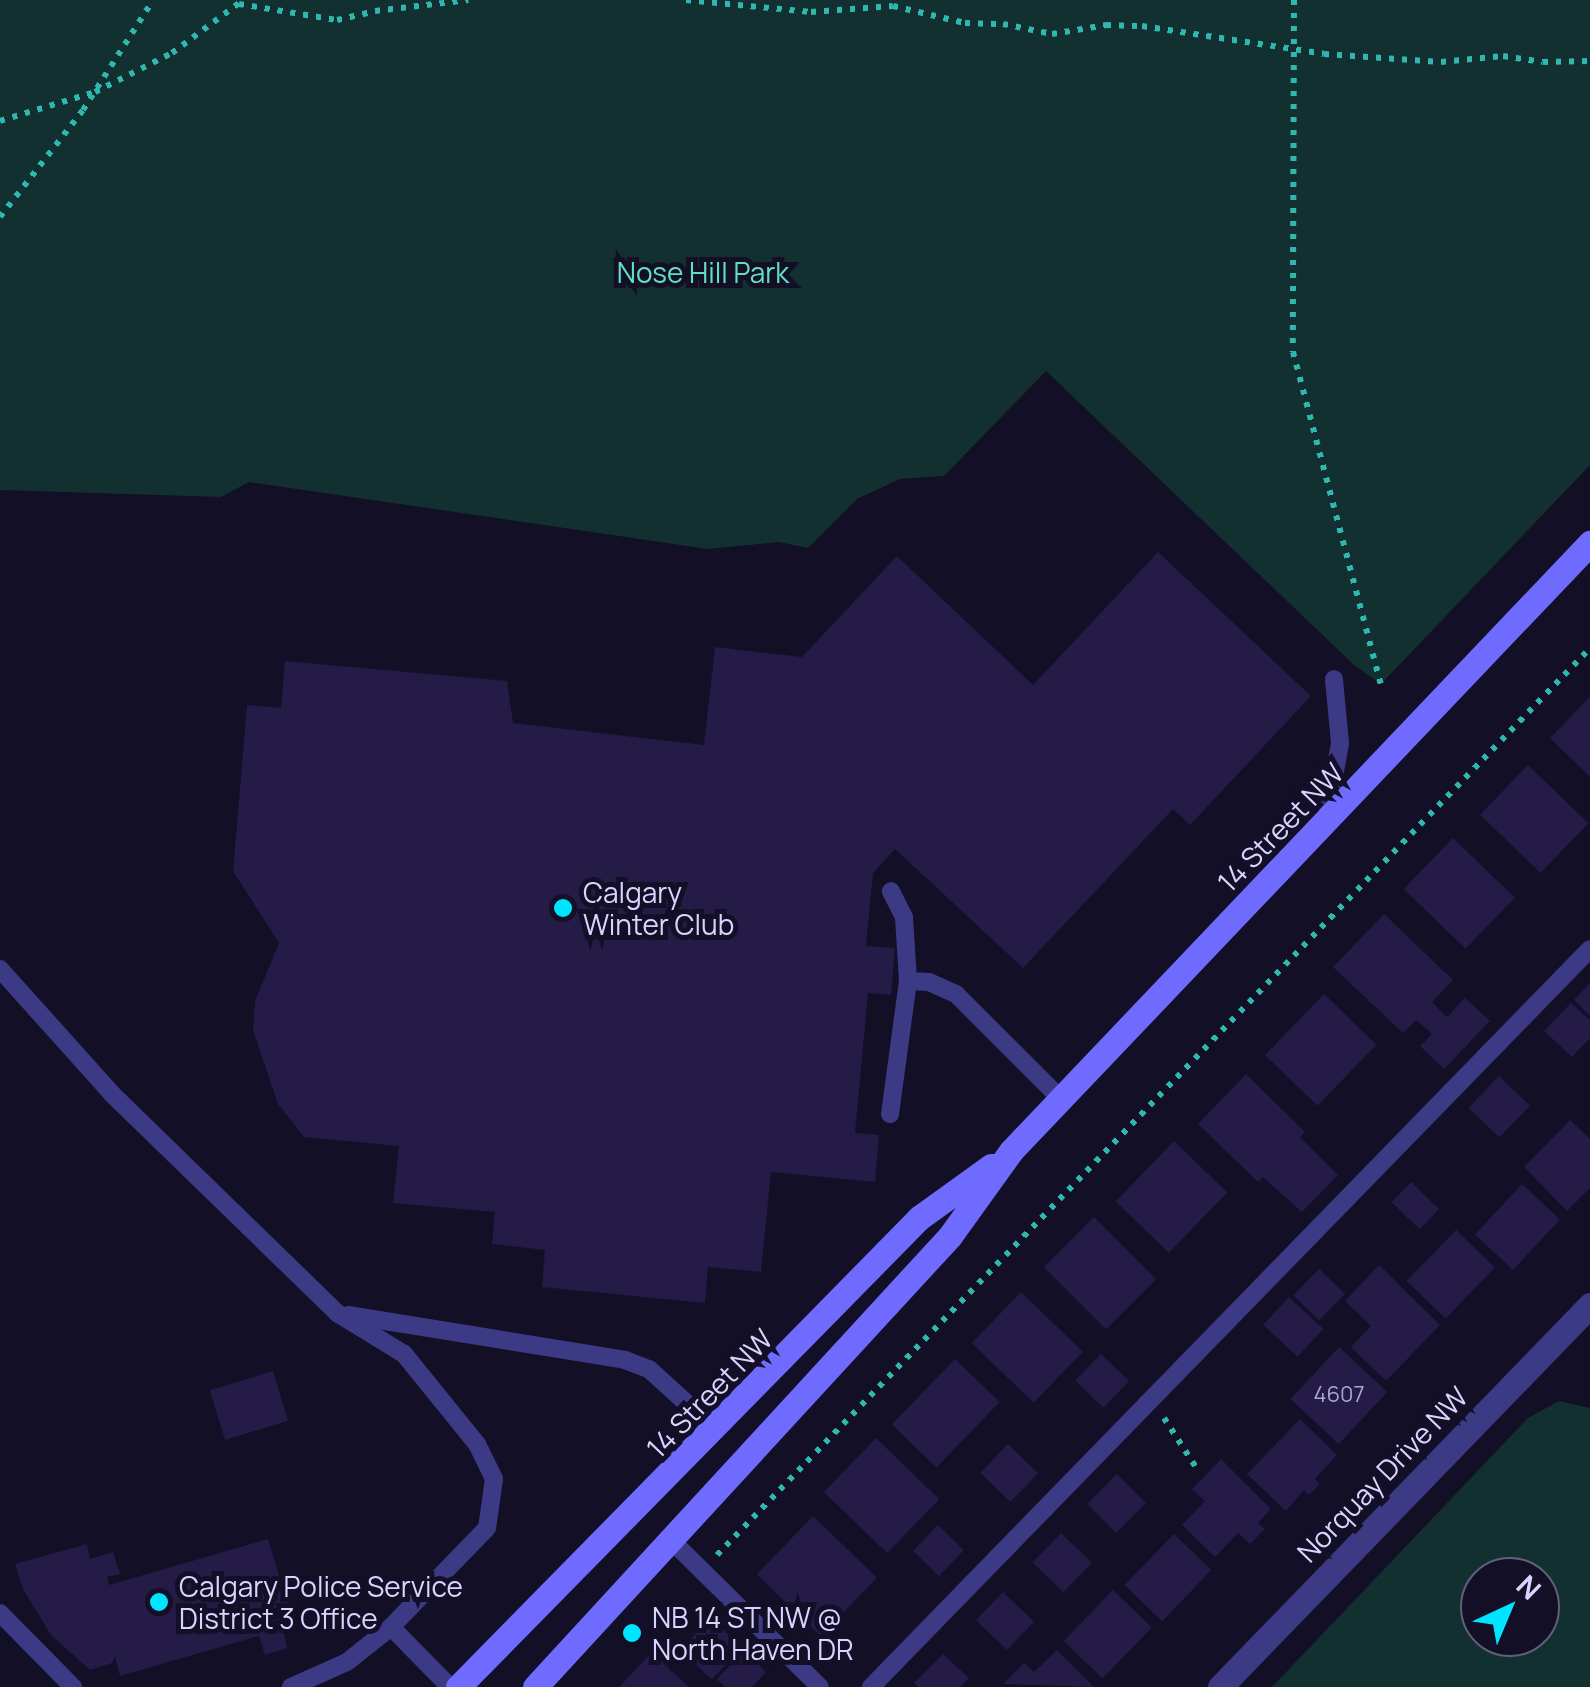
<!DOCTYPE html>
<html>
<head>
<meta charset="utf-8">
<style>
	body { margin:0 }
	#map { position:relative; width:1590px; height:1687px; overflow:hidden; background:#130f26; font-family:Manrope,sans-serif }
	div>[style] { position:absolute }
	.green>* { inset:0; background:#12302f }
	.building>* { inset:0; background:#241b47; transform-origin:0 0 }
	.path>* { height:6px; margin-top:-3px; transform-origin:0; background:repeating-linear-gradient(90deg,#2fb8b0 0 5px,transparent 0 13px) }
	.service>* { height:18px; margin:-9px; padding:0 9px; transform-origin:9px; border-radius:9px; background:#3d3a85 }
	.minor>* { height:25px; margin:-12.5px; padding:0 12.5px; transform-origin:12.5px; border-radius:12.5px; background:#3d3a85 }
	.secondary>* { height:25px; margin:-12.5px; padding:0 12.5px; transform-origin:12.5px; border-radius:12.5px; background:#6f6bff }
	.dots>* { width:28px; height:28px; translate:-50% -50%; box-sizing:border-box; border:5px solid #130f26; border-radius:50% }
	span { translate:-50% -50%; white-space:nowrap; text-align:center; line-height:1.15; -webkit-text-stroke:10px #130f26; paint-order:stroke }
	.number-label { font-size:22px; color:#aca6d1 }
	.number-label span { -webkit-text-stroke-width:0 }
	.park-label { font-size:28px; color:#5fe0c0 }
	.street-label { font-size:28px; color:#d9d4ff }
	.poi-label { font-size:28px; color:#d9d4ff }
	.left { translate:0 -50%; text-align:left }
	.north { position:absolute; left:1460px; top:1557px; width:100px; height:100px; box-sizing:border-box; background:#130f26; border:2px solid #625e7d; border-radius:50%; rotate:44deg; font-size:28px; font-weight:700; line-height:40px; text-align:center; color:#d9d4ff }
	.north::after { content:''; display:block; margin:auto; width:35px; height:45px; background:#00e5ff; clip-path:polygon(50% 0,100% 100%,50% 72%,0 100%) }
</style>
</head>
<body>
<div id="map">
	<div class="green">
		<div style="clip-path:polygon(0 0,1590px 0,1590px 465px,1381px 684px,1354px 665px,1046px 371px,944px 476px,900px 479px,857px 499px,808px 548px,779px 542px,708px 549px,249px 482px,221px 497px,0 490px)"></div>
		<div style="clip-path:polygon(evenodd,1559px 1401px,1590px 1408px,1590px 1687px,1272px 1687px,1528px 1418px,1559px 1401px,1540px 1577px,1540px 1637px,1480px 1637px,1480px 1577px,1540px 1577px)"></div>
	</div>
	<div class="building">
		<div style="clip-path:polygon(1158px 552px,1311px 696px,1190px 825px,1173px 809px,1023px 968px,895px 849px,873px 873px,866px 946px,895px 948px,891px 995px,868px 993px,855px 1133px,879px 1135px,875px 1182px,771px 1172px,761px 1272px,708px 1267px,705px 1303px,542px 1287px,545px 1250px,492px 1244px,495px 1212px,393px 1203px,399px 1146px,304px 1137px,278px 1104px,253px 1030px,255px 1001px,279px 943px,233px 871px,247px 705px,281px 708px,285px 661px,507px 681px,513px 723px,704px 745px,715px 647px,802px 657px,897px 556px,1033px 685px)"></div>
		<div style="clip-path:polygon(1590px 697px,1590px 777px,1550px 738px)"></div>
		<div style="left:1528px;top:765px;width:84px;height:69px;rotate:44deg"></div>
		<div style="left:1453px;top:838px;width:86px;height:71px;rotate:44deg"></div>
		<div style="clip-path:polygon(1384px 914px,1453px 980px,1432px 1002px,1447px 1017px,1465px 998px,1490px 1021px,1444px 1069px,1420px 1046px,1432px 1034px,1428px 1030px,1416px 1020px,1403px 1033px,1333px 967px)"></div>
		<div style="clip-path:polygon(1590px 983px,1590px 1016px,1574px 1000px)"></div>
		<div style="left:1324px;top:994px;width:73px;height:85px;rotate:44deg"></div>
		<div style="clip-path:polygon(1571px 1003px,1590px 1020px,1590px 1038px,1572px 1057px,1544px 1031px)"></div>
		<div style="clip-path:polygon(1246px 1074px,1305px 1132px,1300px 1137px,1338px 1175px,1302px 1212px,1263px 1177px,1258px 1182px,1198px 1124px)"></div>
		<div style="left:1499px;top:1076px;width:43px;height:44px;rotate:44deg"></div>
		<div style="clip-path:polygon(1570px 1120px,1590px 1139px,1590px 1188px,1567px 1211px,1524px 1167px)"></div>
		<div style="left:1174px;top:1141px;width:74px;height:84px;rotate:44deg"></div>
		<div style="left:1411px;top:1182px;width:39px;height:28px;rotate:44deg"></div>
		<div style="left:1522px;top:1184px;width:52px;height:69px;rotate:43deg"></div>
		<div style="left:1094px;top:1217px;width:88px;height:71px;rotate:45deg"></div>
		<div style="left:1456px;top:1230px;width:54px;height:71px;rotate:44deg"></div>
		<div style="clip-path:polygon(1379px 1265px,1440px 1325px,1386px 1381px,1351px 1347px,1371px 1326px,1345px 1301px)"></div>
		<div style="left:1319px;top:1269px;width:36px;height:37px;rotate:44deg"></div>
		<div style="left:1021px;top:1292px;width:86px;height:71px;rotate:44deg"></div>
		<div style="left:1289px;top:1297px;width:47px;height:38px;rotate:43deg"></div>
		<div style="left:1339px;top:1347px;width:66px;height:71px;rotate:43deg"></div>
		<div style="left:1101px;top:1354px;width:39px;height:37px;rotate:44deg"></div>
		<div style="left:955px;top:1359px;width:62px;height:91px;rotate:44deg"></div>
		<div style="left:273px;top:1371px;width:52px;height:66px;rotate:73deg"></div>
		<div style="clip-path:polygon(1300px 1419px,1337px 1455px,1315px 1479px,1320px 1484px,1309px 1495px,1304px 1490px,1286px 1511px,1247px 1474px)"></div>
		<div style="left:876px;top:1438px;width:88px;height:75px;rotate:44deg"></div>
		<div style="left:1008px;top:1444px;width:42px;height:40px;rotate:44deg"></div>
		<div style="clip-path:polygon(1221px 1459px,1271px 1509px,1258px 1523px,1265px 1529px,1250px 1544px,1238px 1533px,1215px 1557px,1182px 1525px,1205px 1501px,1192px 1489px)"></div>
		<div style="left:1117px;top:1474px;width:41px;height:42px;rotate:45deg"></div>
		<div style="left:813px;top:1516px;width:89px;height:81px;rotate:44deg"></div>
		<div style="left:938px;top:1525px;width:36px;height:36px;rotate:44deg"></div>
		<div style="left:1061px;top:1533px;width:43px;height:41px;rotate:44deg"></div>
		<div style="left:1174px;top:1534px;width:52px;height:71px;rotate:44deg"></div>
		<div style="clip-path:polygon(268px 1539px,294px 1625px,283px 1629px,287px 1648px,265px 1655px,259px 1636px,120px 1676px,115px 1656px,112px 1663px,90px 1670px,51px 1635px,23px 1589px,15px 1564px,87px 1544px,90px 1559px,113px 1552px,120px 1574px,107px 1577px,109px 1585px)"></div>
		<div style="left:1113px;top:1590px;width:54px;height:71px;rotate:44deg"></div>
		<div style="left:1003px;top:1592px;width:43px;height:39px;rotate:44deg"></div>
		<div style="left:711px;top:1618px;width:43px;height:44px;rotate:44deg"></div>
		<div style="clip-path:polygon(744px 1650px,766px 1672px,752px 1687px,725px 1687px,717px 1679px)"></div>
		<div style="clip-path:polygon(1057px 1650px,1094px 1687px,1003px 1684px,1024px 1663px,1034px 1672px)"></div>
		<div style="clip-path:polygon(652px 1652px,689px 1687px,619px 1687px)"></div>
		<div style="clip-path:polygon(943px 1654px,969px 1678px,961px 1687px,918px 1687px,914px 1683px)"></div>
	</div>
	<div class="path">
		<div style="left:686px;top:0;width:126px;rotate:5.5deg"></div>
		<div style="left:811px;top:12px;width:82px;rotate:-4.2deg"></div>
		<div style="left:893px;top:6px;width:74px;rotate:13.3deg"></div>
		<div style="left:965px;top:23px;width:38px;rotate:2deg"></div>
		<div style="left:1003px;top:24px;width:50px;rotate:11.5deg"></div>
		<div style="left:1052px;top:34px;width:55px;rotate:-9.5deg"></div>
		<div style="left:1106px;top:25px;width:36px;rotate:2deg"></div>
		<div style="left:1142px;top:26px;width:184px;rotate:8.7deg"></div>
		<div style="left:1324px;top:54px;width:117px;rotate:3.9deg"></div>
		<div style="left:1441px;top:62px;width:62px;rotate:-5.5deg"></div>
		<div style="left:1503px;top:56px;width:40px;rotate:8.5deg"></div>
		<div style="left:1543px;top:62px;width:47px;rotate:-1.2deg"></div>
		<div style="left:1294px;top:0;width:352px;rotate:90.2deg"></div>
		<div style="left:1293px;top:352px;width:343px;rotate:75.2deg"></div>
		<div style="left:239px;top:4px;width:99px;rotate:9.3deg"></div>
		<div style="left:337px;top:20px;width:39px;rotate:-13deg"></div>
		<div style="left:375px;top:11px;width:94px;rotate:-6.7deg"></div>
		<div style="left:0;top:121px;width:99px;rotate:-17deg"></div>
		<div style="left:95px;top:92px;width:86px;rotate:-26.9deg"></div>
		<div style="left:172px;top:53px;width:89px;rotate:-36.7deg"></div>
		<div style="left:0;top:217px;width:135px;rotate:-52.2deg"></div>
		<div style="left:83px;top:110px;width:130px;rotate:-57.5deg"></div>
		<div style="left:1164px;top:1418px;width:64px;rotate:57.1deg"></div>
		<div style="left:717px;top:1555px;width:1259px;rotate:-46.09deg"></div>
	</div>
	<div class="service">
		<div style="left:1327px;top:817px;width:75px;rotate:-80deg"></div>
		<div style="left:1340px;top:743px;width:64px;rotate:-95.4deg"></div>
		<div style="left:0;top:969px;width:168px;rotate:48.1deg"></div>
		<div style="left:112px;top:1094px;width:314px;rotate:44.2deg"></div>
		<div style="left:337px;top:1313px;width:79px;rotate:31.5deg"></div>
		<div style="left:404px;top:1354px;width:116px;rotate:51deg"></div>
		<div style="left:477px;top:1444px;width:39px;rotate:64deg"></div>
		<div style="left:494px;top:1479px;width:49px;rotate:98.1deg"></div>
		<div style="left:487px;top:1528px;width:138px;rotate:134.1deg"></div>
		<div style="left:391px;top:1627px;width:84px;rotate:45.5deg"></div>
		<div style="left:908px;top:981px;width:21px;rotate:3deg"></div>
		<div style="left:929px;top:982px;width:30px;rotate:24deg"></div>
		<div style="left:956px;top:994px;width:148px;rotate:45deg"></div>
		<div style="left:890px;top:1114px;width:134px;rotate:-82.3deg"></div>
		<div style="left:908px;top:981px;width:64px;rotate:-93.6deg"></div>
		<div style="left:904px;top:917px;width:29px;rotate:-117deg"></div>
		<div style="left:348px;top:1315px;width:281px;rotate:9.2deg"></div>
		<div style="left:625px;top:1360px;width:26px;rotate:21deg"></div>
		<div style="left:649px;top:1369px;width:91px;rotate:42.3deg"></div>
		<div style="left:673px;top:1542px;width:206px;rotate:44.6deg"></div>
		<div style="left:0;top:1613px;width:104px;rotate:45.4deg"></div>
		<div style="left:291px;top:1687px;width:61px;rotate:-24.1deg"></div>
		<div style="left:347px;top:1662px;width:56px;rotate:-38.5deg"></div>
		<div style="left:871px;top:1687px;width:1030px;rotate:-45.75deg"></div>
	</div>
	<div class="minor">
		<div style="left:1220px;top:1687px;width:532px;rotate:-45.91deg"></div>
	</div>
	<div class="secondary">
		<div style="left:458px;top:1687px;width:658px;rotate:-45.49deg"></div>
		<div style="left:919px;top:1218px;width:89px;rotate:-35.8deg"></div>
		<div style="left:535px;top:1687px;width:613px;rotate:-47.38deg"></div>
		<div style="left:950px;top:1236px;width:105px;rotate:-54.3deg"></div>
		<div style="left:1011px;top:1151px;width:840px;rotate:-46.4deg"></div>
	</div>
	<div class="dots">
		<div style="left:563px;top:908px;background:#00e5ff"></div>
		<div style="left:159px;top:1602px;background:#00e5ff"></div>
		<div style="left:632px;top:1633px;background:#00e5ff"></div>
	</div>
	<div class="number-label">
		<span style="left:1339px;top:1395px">4607</span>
	</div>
	<div class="park-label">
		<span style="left:703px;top:272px">Nose Hill Park</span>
	</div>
	<div class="street-label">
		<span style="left:1280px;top:827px;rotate:-46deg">14 Street NW</span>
		<span style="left:709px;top:1393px;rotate:-46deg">14 Street NW</span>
		<span style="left:1382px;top:1474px;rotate:-46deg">Norquay Drive NW</span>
	</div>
	<div class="poi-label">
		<span class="left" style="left:583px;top:908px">Calgary<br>Winter Club</span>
		<span class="left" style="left:179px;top:1602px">Calgary Police Service<br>District 3 Office</span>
		<span class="left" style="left:652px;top:1633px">NB 14 ST NW @<br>North Haven DR</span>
	</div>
	<div class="north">N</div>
</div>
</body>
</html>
